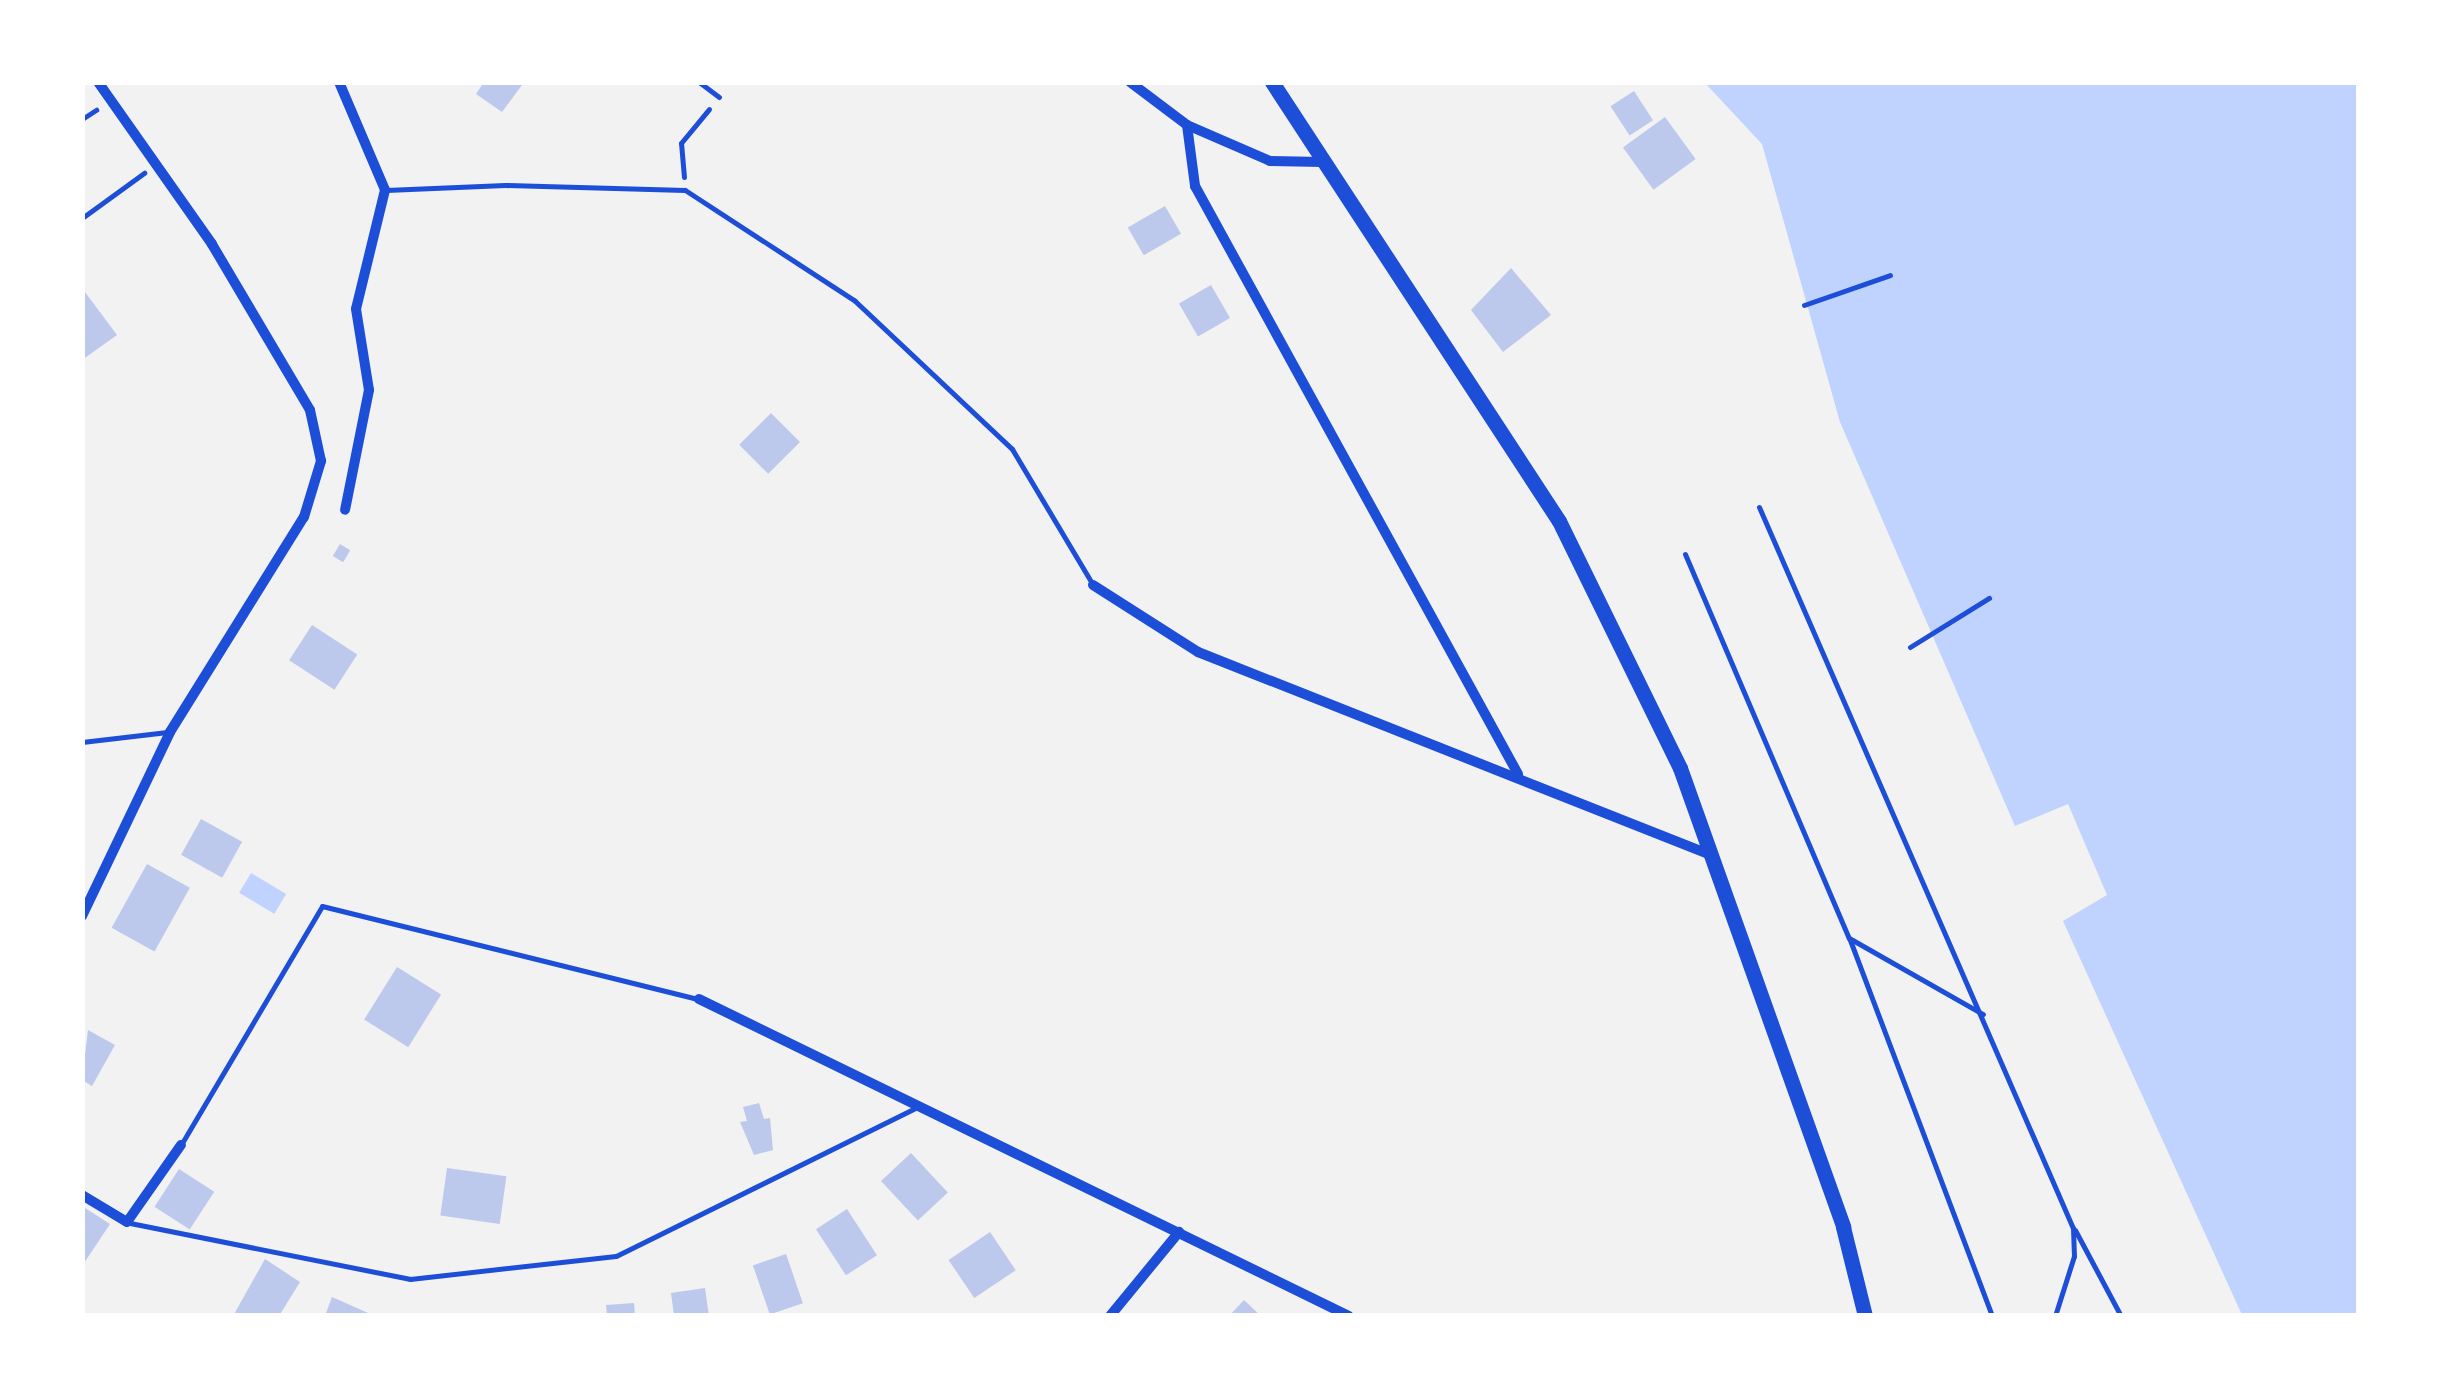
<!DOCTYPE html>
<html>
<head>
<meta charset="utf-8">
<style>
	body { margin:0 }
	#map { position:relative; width:2441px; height:1398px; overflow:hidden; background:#f2f2f2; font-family:"Work Sans",sans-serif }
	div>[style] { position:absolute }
	.water>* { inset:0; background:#bfd3fe; transform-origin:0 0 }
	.building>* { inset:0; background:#bdc9ec; transform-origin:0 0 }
	.path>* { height:5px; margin:-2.5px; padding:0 2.5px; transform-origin:2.5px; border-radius:2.5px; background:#1d4ed8 }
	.service>* { height:5px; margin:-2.5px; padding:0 2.5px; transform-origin:2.5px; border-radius:2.5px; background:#1d4ed8 }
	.minor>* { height:10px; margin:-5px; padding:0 5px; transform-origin:5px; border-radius:5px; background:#1d4ed8 }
	.secondary>* { height:15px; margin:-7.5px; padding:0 7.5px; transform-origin:7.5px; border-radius:7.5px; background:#1d4ed8 }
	span { translate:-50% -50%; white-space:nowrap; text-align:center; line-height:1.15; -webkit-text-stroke:9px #fff; paint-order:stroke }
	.frame { position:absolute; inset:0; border:85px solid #fff; pointer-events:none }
</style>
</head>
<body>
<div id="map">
	<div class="water">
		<div style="clip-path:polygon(1705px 83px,2358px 83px,2358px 1315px,2242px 1315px,2063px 921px,2107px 895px,2068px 804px,2015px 826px,1840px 422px,1762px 144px)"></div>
		<div style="left:251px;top:873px;width:41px;height:23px;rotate:31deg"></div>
	</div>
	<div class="building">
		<div style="clip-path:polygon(484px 82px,519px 82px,522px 85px,502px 112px,476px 94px)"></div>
		<div style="left:1634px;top:91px;width:35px;height:28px;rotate:57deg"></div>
		<div style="left:1665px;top:117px;width:52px;height:52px;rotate:54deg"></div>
		<div style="left:1165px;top:206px;width:32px;height:43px;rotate:60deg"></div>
		<div style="clip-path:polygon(1511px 268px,1551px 315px,1503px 352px,1471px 310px)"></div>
		<div style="left:1211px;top:285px;width:38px;height:37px;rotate:60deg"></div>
		<div style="clip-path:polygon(82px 288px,117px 335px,82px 360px)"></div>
		<div style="left:771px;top:413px;width:41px;height:45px;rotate:45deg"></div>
		<div style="left:340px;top:544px;width:12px;height:14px;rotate:31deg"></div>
		<div style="left:312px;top:625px;width:54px;height:42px;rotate:33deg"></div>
		<div style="left:201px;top:819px;width:47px;height:41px;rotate:29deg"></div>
		<div style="left:147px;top:864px;width:49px;height:73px;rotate:29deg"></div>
		<div style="left:397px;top:967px;width:52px;height:62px;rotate:32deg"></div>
		<div style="clip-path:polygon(88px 1030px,115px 1045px,92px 1086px,82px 1080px)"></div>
		<div style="clip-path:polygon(759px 1103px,764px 1119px,770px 1118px,773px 1150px,754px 1155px,740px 1122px,747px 1121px,743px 1107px)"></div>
		<div style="left:911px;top:1153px;width:54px;height:41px;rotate:47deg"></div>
		<div style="left:447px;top:1168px;width:60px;height:48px;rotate:8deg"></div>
		<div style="left:179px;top:1169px;width:42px;height:45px;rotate:33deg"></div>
		<div style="clip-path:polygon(82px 1206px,110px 1224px,82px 1266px)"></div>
		<div style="left:847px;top:1209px;width:55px;height:37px;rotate:57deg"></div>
		<div style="left:990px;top:1232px;width:46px;height:50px;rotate:56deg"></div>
		<div style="left:786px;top:1254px;width:52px;height:35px;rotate:71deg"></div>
		<div style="clip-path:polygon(265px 1259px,300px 1282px,279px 1316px,233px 1316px)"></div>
		<div style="clip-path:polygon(705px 1288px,709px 1316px,674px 1316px,671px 1293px)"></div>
		<div style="clip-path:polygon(332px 1297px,375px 1316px,325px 1316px)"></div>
		<div style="clip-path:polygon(1244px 1300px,1261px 1316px,1229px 1316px)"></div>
		<div style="clip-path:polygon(634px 1303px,635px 1316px,607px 1316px,606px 1305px)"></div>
	</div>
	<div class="path">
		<div style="left:82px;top:119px;width:17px;rotate:-33deg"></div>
		<div style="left:684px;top:177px;width:34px;rotate:-95deg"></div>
		<div style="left:681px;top:143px;width:44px;rotate:-50.5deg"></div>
		<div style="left:82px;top:218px;width:77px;rotate:-36deg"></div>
		<div style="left:1804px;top:305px;width:91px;rotate:-19.2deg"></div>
		<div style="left:1910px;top:647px;width:93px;rotate:-31.8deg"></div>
	</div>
	<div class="service">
		<div style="left:699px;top:82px;width:25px;rotate:37deg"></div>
		<div style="left:386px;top:190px;width:119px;rotate:-2.4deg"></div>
		<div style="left:505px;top:185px;width:180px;rotate:1.6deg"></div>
		<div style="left:685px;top:190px;width:203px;rotate:33.1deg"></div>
		<div style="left:855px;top:301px;width:216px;rotate:43.3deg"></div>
		<div style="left:1012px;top:449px;width:156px;rotate:59.2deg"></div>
		<div style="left:1759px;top:507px;width:786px;rotate:66.47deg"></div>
		<div style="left:2073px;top:1228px;width:28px;rotate:88deg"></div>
		<div style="left:2074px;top:1256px;width:63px;rotate:107.6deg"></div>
		<div style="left:1685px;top:554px;width:418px;rotate:66.9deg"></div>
		<div style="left:1849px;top:938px;width:154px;rotate:29.6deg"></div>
		<div style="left:82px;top:742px;width:86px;rotate:-6.7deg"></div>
		<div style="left:1850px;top:940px;width:402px;rotate:69.3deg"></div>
		<div style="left:182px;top:1143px;width:275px;rotate:-59.4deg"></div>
		<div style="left:322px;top:906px;width:388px;rotate:13.9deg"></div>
		<div style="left:130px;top:1223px;width:286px;rotate:11.3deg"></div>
		<div style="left:410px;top:1279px;width:207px;rotate:-6.4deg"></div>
		<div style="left:616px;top:1256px;width:335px;rotate:-26.3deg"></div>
		<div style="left:2075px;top:1230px;width:98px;rotate:61.9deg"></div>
	</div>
	<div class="minor">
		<div style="left:339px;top:82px;width:117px;rotate:66.9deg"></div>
		<div style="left:385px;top:190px;width:122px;rotate:103.7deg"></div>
		<div style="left:356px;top:309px;width:82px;rotate:80.9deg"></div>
		<div style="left:369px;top:390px;width:122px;rotate:101.3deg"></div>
		<div style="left:1130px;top:82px;width:71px;rotate:37deg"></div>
		<div style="left:1187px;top:125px;width:90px;rotate:23.4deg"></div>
		<div style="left:1270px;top:161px;width:53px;rotate:1.1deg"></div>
		<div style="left:1187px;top:125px;width:62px;rotate:82.5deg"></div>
		<div style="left:1195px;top:186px;width:671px;rotate:61.22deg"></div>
		<div style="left:1093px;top:585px;width:125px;rotate:32.5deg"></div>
		<div style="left:1198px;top:652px;width:552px;rotate:21.59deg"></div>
		<div style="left:82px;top:916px;width:204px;rotate:-64.4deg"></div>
		<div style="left:170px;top:732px;width:253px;rotate:-58.1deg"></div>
		<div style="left:304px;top:517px;width:59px;rotate:-73.1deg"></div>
		<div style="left:321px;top:461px;width:52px;rotate:-102.2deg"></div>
		<div style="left:310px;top:410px;width:193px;rotate:-120.6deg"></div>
		<div style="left:212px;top:244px;width:198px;rotate:-125.1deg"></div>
		<div style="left:699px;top:999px;width:723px;rotate:26deg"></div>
		<div style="left:82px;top:1195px;width:52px;rotate:31deg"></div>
		<div style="left:127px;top:1222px;width:94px;rotate:-55deg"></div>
		<div style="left:1110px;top:1316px;width:109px;rotate:-50.6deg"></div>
	</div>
	<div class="secondary">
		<div style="left:1272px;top:82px;width:524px;rotate:56.83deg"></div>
		<div style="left:1559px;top:521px;width:275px;rotate:63.9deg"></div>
		<div style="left:1680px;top:768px;width:487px;rotate:70.4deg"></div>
		<div style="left:1843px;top:1227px;width:92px;rotate:76.1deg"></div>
	</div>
	<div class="frame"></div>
</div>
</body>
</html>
